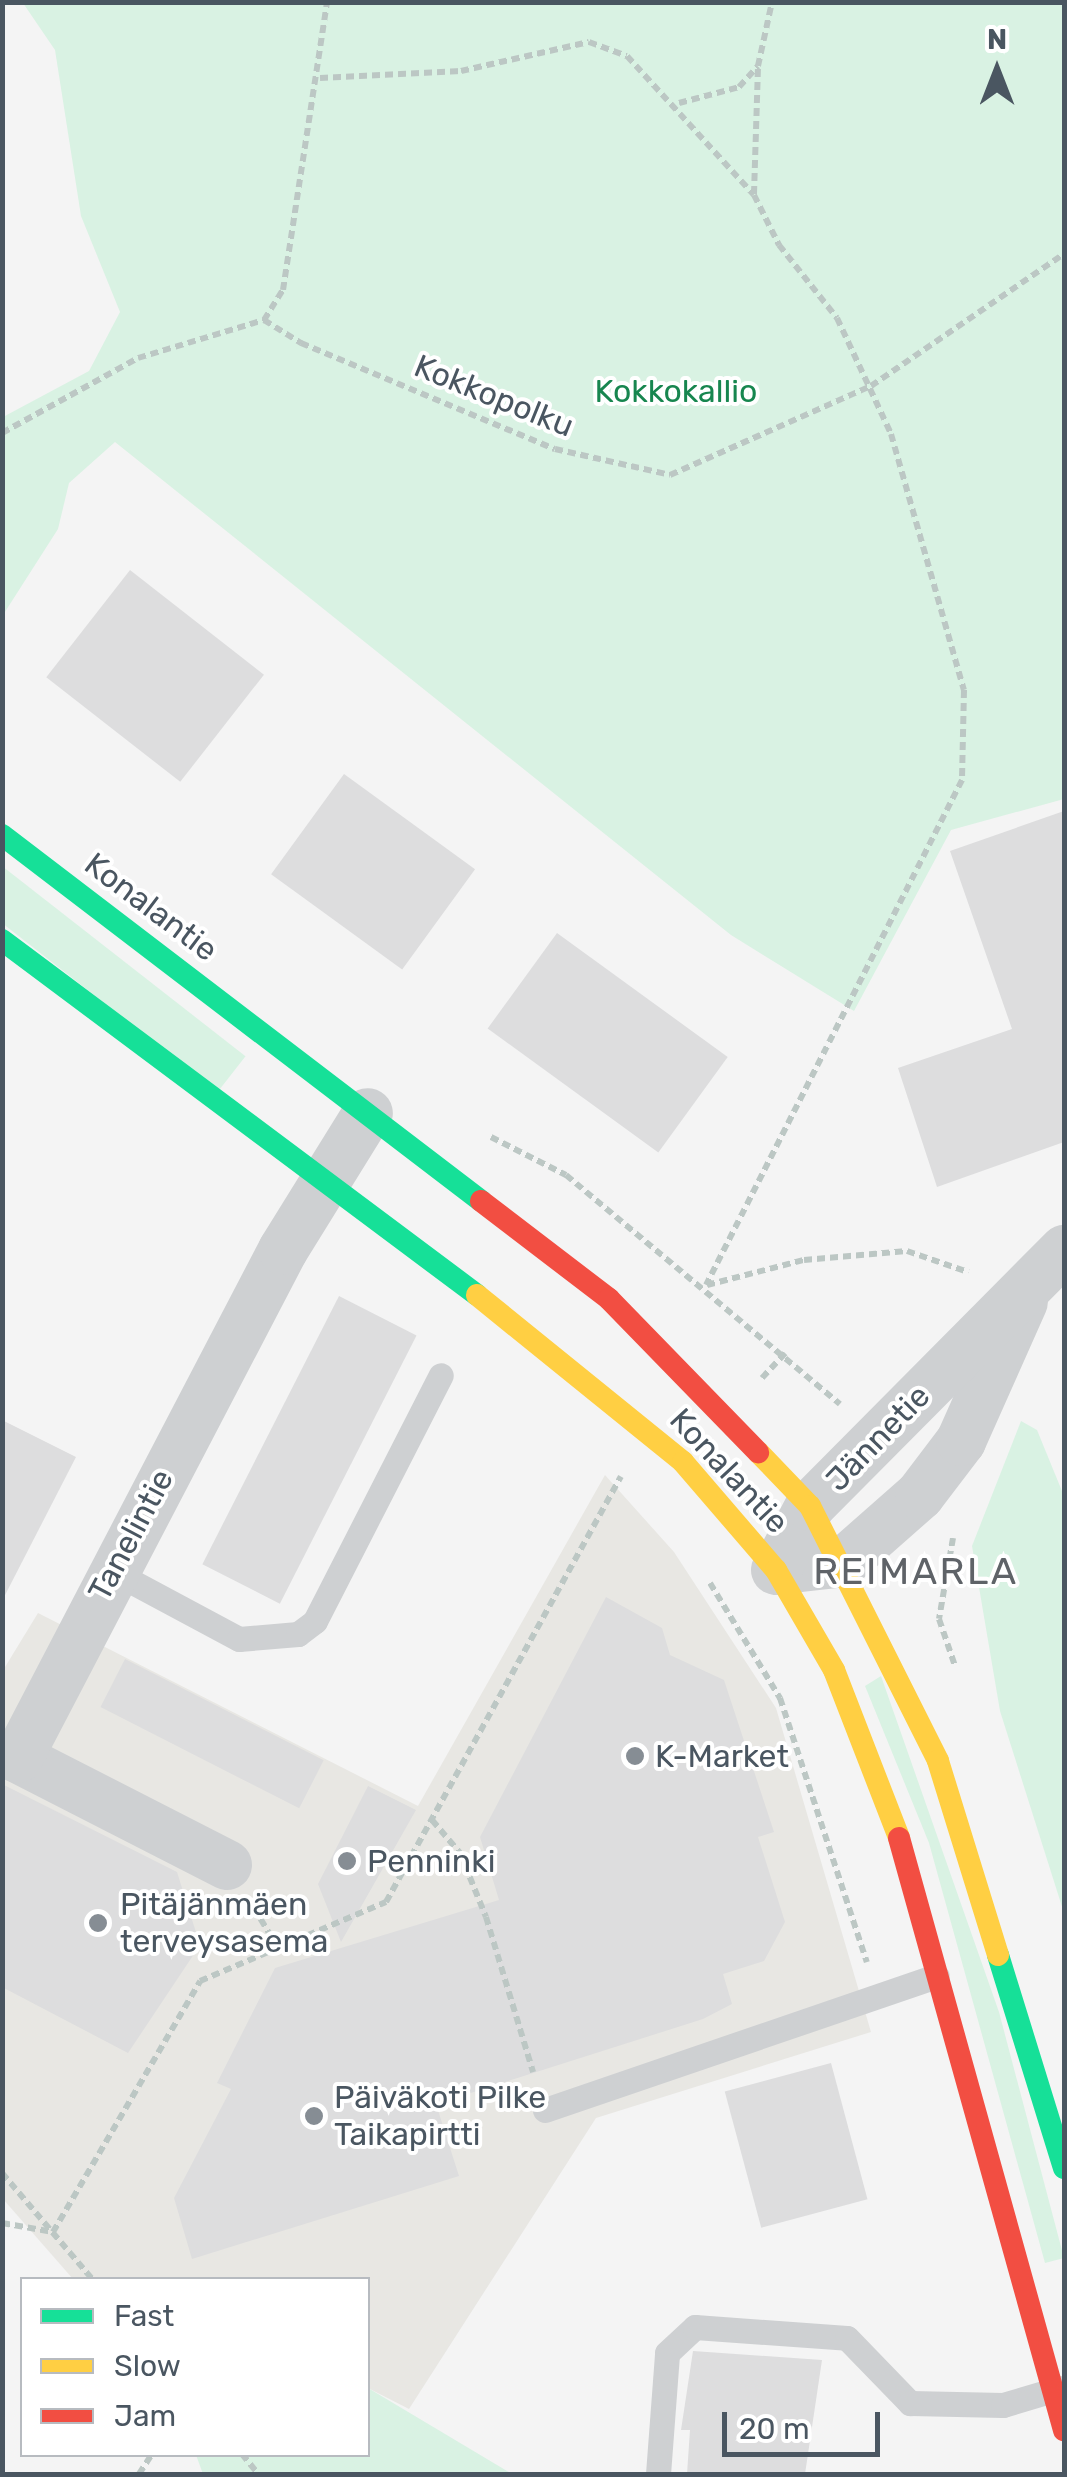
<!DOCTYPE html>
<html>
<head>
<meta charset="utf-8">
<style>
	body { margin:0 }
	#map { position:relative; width:1067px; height:2477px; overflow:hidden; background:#f4f4f4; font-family:Rubik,sans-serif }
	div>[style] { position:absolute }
	.commercial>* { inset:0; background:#e8e7e3 }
	.green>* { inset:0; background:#d9f2e3; transform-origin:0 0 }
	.building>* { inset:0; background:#ddddde; transform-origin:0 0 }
	.path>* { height:6px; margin-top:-3px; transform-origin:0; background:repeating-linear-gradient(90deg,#bcc7c4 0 8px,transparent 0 13px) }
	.lane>* { height:25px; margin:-12.5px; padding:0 12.5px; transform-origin:12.5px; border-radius:12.5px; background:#ced0d2 }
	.street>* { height:50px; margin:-25px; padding:0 25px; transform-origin:25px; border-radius:25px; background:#ced0d2 }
	.fast>* { height:22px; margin:-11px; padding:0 11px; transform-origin:11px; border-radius:11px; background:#16e098 }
	.slow>* { height:22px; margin:-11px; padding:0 11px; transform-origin:11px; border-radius:11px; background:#ffcf43 }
	.jam>* { height:22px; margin:-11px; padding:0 11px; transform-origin:11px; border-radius:11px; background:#f24e42 }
	.dots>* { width:28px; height:28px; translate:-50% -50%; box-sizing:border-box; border:5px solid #fff; border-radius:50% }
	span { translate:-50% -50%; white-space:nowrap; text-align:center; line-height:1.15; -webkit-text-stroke:8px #fff; paint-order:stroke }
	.park-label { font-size:32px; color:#17864f }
	.street-label { font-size:32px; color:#4a5661 }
	.poi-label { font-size:32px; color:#4a5661 }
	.left { translate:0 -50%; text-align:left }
	.quarter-label { font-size:38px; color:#5f6368; letter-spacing:2.5px }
	.frame { position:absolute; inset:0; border:5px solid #4a5661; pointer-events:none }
	.legend { position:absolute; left:20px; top:2277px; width:350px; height:180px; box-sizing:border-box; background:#fff; border:2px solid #b7bbc0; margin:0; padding:12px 18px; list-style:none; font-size:30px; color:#4a5661 }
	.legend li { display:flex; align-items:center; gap:20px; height:50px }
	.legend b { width:50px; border:2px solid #b7bbc0 }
	.north { position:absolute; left:947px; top:20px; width:100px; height:100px; -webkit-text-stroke:8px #fff; paint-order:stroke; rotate:0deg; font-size:28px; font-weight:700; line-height:40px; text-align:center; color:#4a5661 }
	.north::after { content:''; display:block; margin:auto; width:35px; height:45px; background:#4a5661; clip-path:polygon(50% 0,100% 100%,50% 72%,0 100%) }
	.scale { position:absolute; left:722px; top:2412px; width:158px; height:45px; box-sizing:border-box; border:5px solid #4a5661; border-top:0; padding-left:12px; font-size:30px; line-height:35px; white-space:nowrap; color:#4a5661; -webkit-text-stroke:8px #fff; paint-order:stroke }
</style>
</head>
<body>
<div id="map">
	<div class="commercial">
		<div style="clip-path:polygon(605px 1475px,674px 1552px,776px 1708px,871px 2032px,596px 2118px,409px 2409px,368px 2388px,368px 2280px,73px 2279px,3px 2199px,2px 1672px,38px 1613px,418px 1806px)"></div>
	</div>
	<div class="green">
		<div style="clip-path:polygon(23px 3px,1064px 3px,1064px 799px,951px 830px,854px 1011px,731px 935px,115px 442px,69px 483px,58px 529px,3px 615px,3px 417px,89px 371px,120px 312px,81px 216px,55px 50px)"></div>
		<div style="left:2px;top:866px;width:309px;height:45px;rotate:38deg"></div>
		<div style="clip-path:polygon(1021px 1421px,1037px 1430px,1064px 1496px,1064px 1913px,1000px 1711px,972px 1546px)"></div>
		<div style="clip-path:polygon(881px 1676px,999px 2012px,1064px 2258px,1045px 2263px,929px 1843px,865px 1686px)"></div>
		<div style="clip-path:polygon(368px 2388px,512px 2474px,203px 2474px,196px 2455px,368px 2454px)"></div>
	</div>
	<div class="building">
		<div style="left:130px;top:570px;width:170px;height:136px;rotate:38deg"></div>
		<div style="left:344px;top:774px;width:162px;height:124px;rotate:36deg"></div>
		<div style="clip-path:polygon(1064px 811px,1064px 1142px,937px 1187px,898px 1068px,1012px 1029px,950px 851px)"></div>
		<div style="left:557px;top:933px;width:211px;height:118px;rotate:36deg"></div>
		<div style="left:339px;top:1296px;width:87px;height:301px;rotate:27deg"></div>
		<div style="clip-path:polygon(2px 1420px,76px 1457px,2px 1601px)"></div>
		<div style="clip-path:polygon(606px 1597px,662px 1628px,670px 1655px,724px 1680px,774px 1832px,758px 1837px,785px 1922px,764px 1961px,723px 1974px,732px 2004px,703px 2019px,436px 2104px,459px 2176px,192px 2259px,174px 2198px,231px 2089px,217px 2083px,275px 1968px,499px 1900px,480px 1837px)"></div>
		<div style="left:125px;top:1659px;width:223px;height:54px;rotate:27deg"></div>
		<div style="clip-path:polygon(2px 1784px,177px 1872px,200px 1945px,128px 2053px,2px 1987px)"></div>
		<div style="clip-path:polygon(368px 1786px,416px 1810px,341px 1942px,318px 1884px)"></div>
		<div style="left:831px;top:2063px;width:141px;height:110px;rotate:75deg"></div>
		<div style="clip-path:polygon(693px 2351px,822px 2360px,805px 2474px,687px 2474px,690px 2430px,681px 2430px)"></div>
	</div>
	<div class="path">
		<div style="left:320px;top:78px;width:141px;rotate:-2.8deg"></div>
		<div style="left:461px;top:71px;width:131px;rotate:-12.8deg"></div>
		<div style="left:589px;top:42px;width:40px;rotate:20.2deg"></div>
		<div style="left:627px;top:56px;width:188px;rotate:47.6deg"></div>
		<div style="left:754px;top:195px;width:56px;rotate:63.4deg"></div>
		<div style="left:779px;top:245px;width:93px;rotate:51.5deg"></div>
		<div style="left:837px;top:318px;width:128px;rotate:65deg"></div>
		<div style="left:891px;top:434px;width:266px;rotate:74.1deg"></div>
		<div style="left:964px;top:690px;width:90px;rotate:91.3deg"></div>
		<div style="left:962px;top:780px;width:566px;rotate:116.88deg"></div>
		<div style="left:679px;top:103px;width:62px;rotate:-14.9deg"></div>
		<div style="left:739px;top:87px;width:28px;rotate:-48deg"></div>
		<div style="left:754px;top:194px;width:128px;rotate:-88.2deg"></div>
		<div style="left:758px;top:66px;width:66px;rotate:-77.7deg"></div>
		<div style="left:264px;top:320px;width:36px;rotate:-58deg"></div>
		<div style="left:283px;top:290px;width:291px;rotate:-81.3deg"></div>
		<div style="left:2px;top:433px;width:155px;rotate:-28.9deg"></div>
		<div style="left:138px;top:358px;width:132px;rotate:-16.8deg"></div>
		<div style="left:264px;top:320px;width:44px;rotate:31.9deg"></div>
		<div style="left:301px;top:343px;width:275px;rotate:22.7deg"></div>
		<div style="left:555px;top:449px;width:118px;rotate:12.7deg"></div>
		<div style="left:670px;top:475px;width:220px;rotate:-23.9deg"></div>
		<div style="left:871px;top:386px;width:234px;rotate:-34.4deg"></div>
		<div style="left:491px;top:1137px;width:84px;rotate:26.9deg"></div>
		<div style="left:566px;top:1175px;width:357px;rotate:39.9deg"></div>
		<div style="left:707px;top:1285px;width:100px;rotate:-14.5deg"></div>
		<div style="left:804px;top:1260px;width:103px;rotate:-5deg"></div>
		<div style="left:907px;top:1251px;width:65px;rotate:19deg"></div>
		<div style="left:762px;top:1378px;width:34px;rotate:-47deg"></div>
		<div style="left:953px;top:1538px;width:82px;rotate:99.8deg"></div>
		<div style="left:939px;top:1619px;width:50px;rotate:71.2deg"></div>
		<div style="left:710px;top:1583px;width:135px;rotate:58.7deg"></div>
		<div style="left:780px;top:1698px;width:278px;rotate:71.8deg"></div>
		<div style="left:432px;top:1820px;width:43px;rotate:49.7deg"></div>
		<div style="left:460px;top:1853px;width:69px;rotate:67.9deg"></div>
		<div style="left:486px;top:1917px;width:162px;rotate:73.1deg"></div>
		<div style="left:254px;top:1908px;width:47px;rotate:59deg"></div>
		<div style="left:2px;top:2173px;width:140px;rotate:49.6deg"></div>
		<div style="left:2px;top:2223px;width:52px;rotate:10deg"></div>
		<div style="left:53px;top:2232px;width:291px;rotate:-59.6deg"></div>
		<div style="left:200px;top:1981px;width:202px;rotate:-23deg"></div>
		<div style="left:386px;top:1902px;width:486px;rotate:-61.1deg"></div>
		<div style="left:242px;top:2454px;width:26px;rotate:51deg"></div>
		<div style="left:139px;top:2474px;width:24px;rotate:-57deg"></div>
	</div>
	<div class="lane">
		<div style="left:112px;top:1571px;width:144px;rotate:28.2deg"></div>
		<div style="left:239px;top:1639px;width:59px;rotate:-4.8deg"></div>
		<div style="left:298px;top:1634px;width:21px;rotate:-37deg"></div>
		<div style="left:315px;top:1621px;width:276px;rotate:-62.9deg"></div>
		<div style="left:545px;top:2110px;width:414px;rotate:-18.9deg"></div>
		<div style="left:658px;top:2474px;width:121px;rotate:-85.7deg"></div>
		<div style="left:667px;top:2353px;width:38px;rotate:-43deg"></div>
		<div style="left:695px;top:2327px;width:152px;rotate:4.1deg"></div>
		<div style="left:847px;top:2338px;width:91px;rotate:45.9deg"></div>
		<div style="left:910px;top:2403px;width:93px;rotate:1.2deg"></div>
		<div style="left:1003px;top:2405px;width:59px;rotate:-16.6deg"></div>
	</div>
	<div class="street">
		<div style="left:801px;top:1567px;width:43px;rotate:-6.6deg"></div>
		<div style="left:844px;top:1562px;width:101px;rotate:-41.4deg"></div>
		<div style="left:920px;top:1495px;width:68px;rotate:-52.8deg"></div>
		<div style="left:961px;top:1441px;width:152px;rotate:-66deg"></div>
		<div style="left:776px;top:1570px;width:72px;rotate:-62deg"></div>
		<div style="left:810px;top:1506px;width:361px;rotate:-45.2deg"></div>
		<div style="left:227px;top:1865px;width:235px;rotate:-152.9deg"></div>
		<div style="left:18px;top:1758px;width:573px;rotate:-62.45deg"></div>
		<div style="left:283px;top:1250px;width:161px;rotate:-58.2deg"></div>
	</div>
	<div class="fast">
		<div style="left:2px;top:835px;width:603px;rotate:37.38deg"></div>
		<div style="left:2px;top:940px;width:593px;rotate:36.77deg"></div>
		<div style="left:998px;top:1955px;width:223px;rotate:72.8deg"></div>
	</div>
	<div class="slow">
		<div style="left:477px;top:1295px;width:265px;rotate:39deg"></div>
		<div style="left:683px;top:1462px;width:143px;rotate:49.3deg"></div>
		<div style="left:776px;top:1570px;width:116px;rotate:59.9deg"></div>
		<div style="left:834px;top:1670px;width:180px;rotate:68.8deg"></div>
		<div style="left:758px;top:1452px;width:75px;rotate:46.1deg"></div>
		<div style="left:810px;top:1506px;width:285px;rotate:63.3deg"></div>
		<div style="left:938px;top:1761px;width:203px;rotate:72.8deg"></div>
	</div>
	<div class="jam">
		<div style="left:481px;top:1201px;width:161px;rotate:37.4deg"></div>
		<div style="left:609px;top:1299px;width:214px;rotate:45.8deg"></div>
		<div style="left:899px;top:1838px;width:615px;rotate:74.43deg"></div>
	</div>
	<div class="dots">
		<div style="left:635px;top:1756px;background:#868d94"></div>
		<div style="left:347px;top:1861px;background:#868d94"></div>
		<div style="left:98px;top:1923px;background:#868d94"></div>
		<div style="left:314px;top:2116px;background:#868d94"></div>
	</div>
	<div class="park-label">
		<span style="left:676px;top:391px">Kokkokallio</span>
	</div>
	<div class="street-label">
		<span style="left:494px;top:396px;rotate:22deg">Kokkopolku</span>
		<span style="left:151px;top:907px;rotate:37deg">Konalantie</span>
		<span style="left:878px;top:1438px;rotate:-46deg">Jännetie</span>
		<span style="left:729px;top:1471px;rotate:47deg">Konalantie</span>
		<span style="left:131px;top:1535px;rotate:-62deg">Tanelintie</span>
	</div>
	<div class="poi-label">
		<span class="left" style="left:655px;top:1756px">K-Market</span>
		<span class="left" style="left:367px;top:1861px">Penninki</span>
		<span class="left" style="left:120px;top:1923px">Pitäjänmäen<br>terveysasema</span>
		<span class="left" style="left:334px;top:2116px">Päiväkoti Pilke<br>Taikapirtti</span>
	</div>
	<div class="quarter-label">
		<span style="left:916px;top:1572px">REIMARLA</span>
	</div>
	<div class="frame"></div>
	<ul class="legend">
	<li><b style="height:12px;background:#16e098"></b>Fast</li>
	<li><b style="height:12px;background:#ffcf43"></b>Slow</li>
	<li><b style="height:12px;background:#f24e42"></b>Jam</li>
	</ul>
	<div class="north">N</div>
	<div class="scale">20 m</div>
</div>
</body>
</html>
